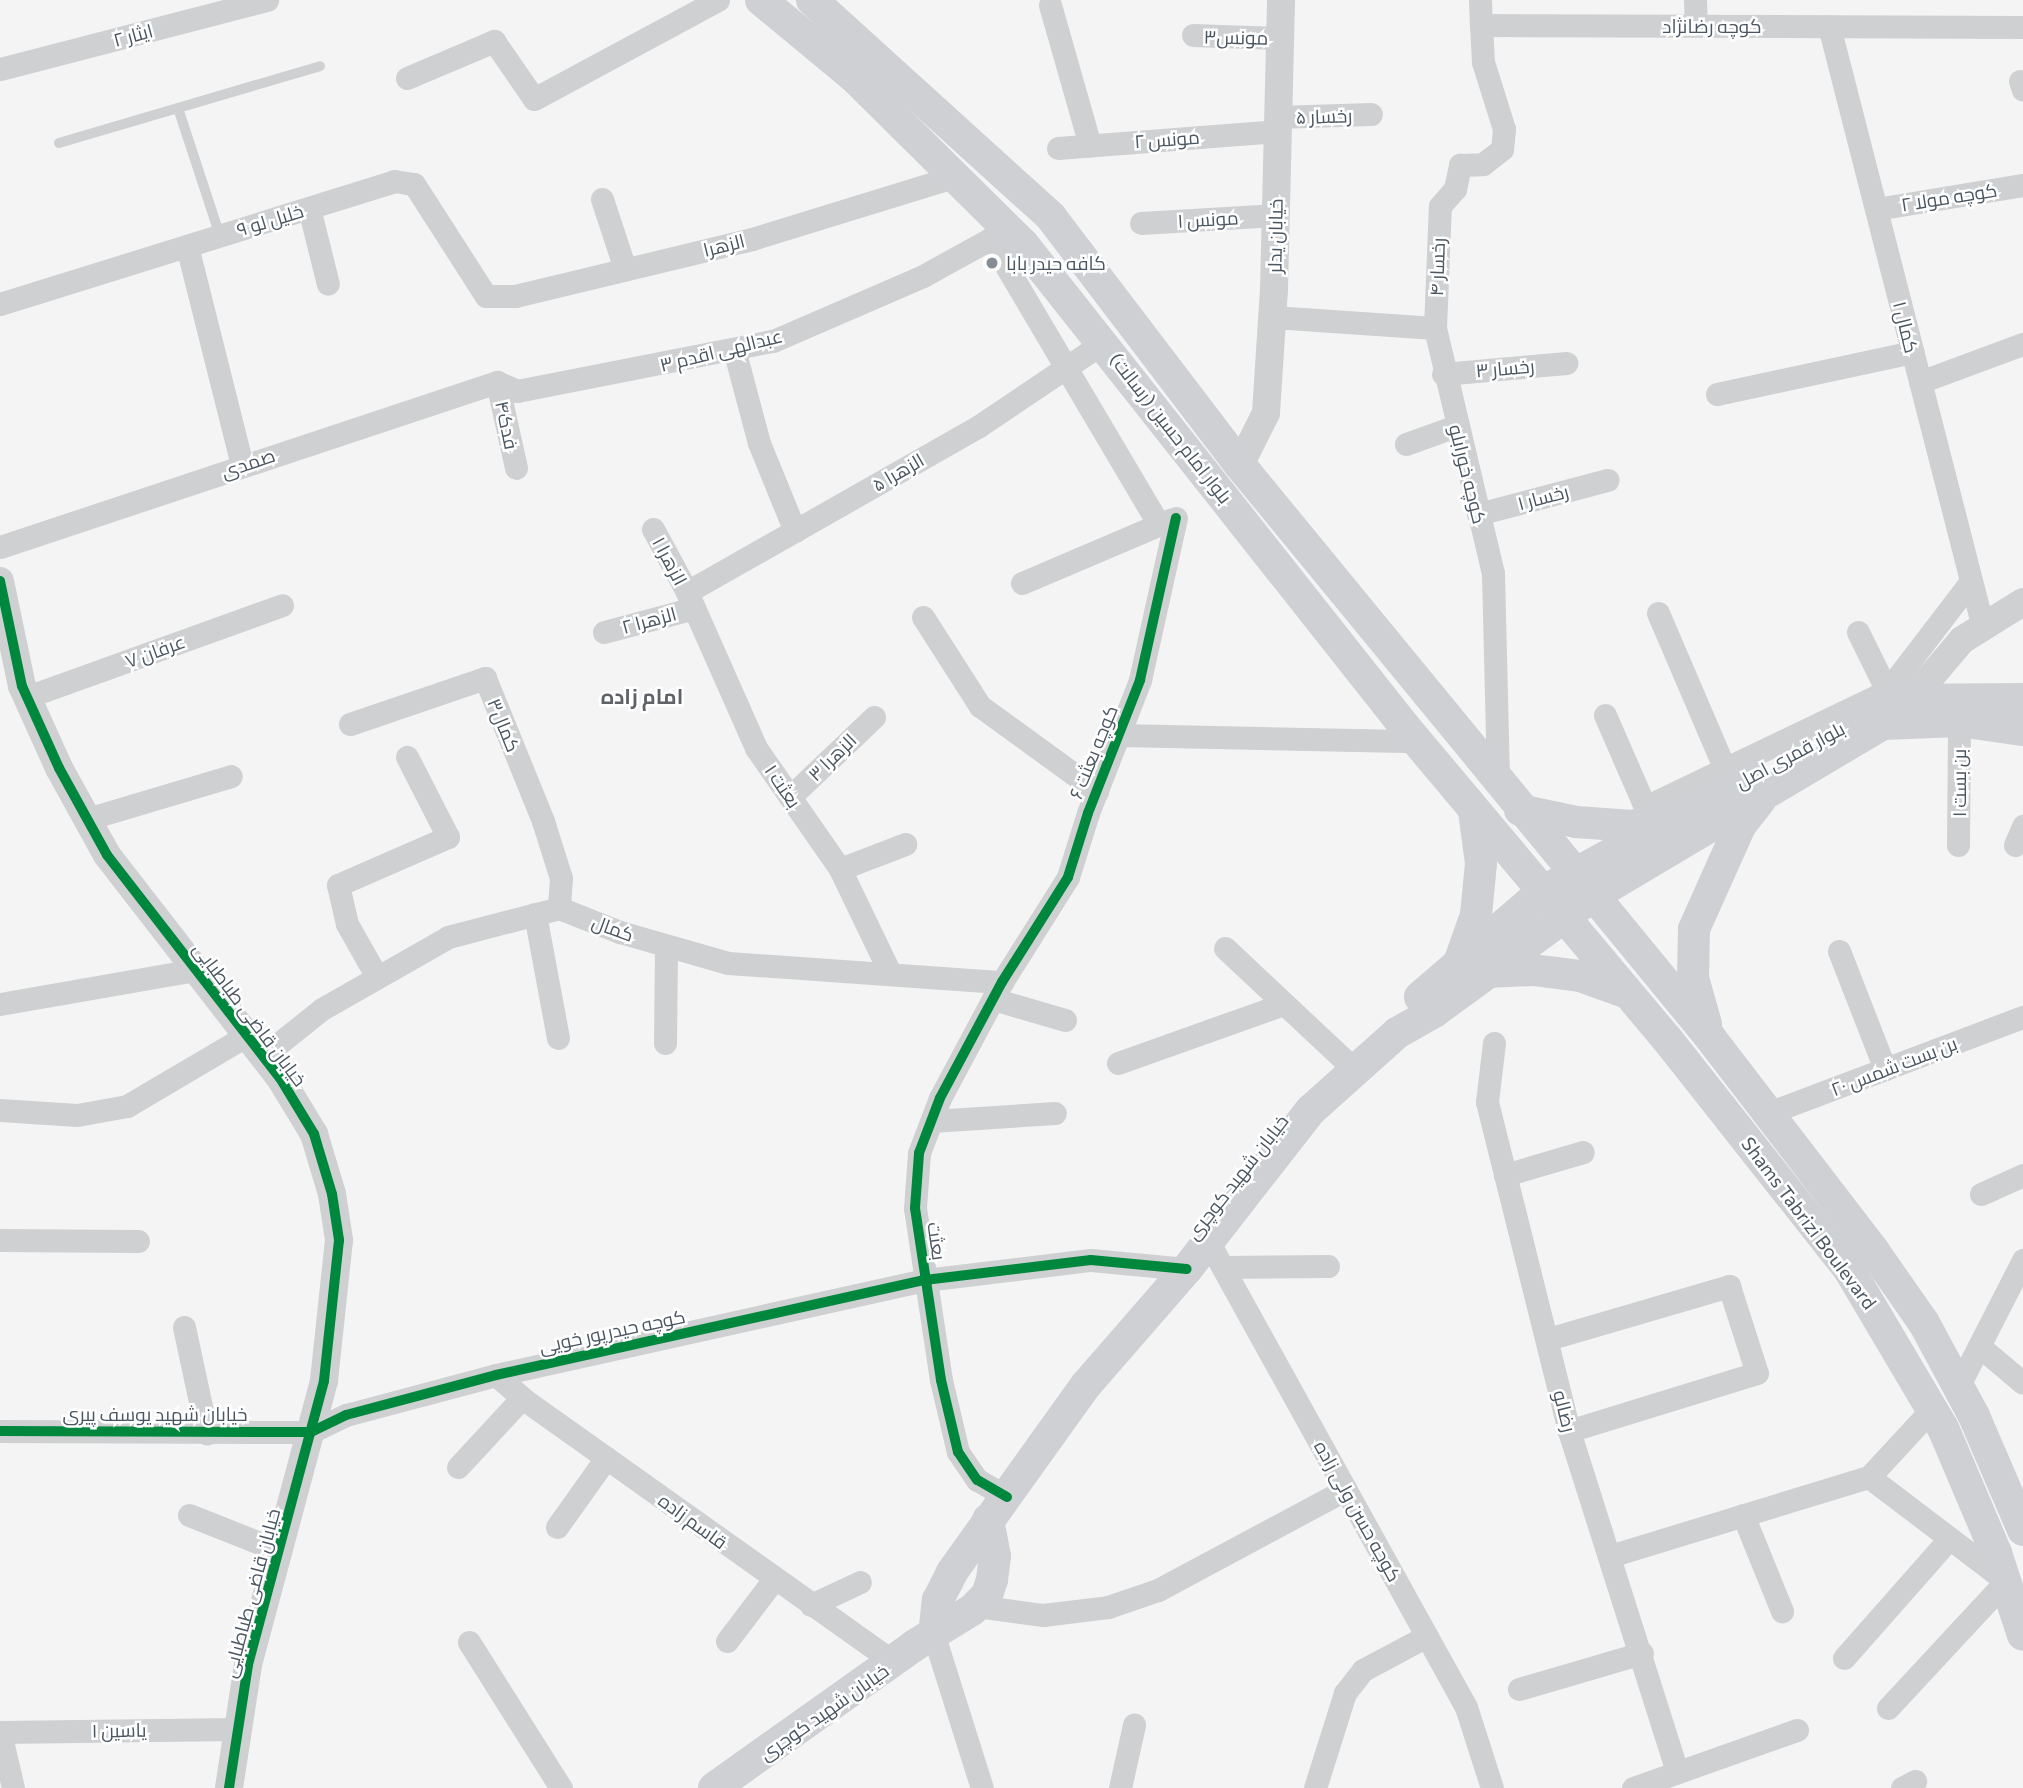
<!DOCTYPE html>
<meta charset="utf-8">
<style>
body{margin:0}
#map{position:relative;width:2023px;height:1788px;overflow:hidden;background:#f4f4f4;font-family:Commissioner,Cairo,sans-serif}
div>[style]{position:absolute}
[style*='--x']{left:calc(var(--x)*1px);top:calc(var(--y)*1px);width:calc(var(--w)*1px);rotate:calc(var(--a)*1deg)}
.service>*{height:10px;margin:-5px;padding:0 5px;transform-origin:5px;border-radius:5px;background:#ced0d2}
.minor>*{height:23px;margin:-11.5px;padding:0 11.5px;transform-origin:11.5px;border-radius:11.5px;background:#ced0d2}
.tertiary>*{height:28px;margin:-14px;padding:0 14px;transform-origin:14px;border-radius:14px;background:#ced0d2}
.secondary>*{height:32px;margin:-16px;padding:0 16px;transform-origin:16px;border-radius:16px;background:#ced0d4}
.cycleway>*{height:10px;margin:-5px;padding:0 5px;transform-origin:5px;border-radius:5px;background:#00873e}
.dots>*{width:19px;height:19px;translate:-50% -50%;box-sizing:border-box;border:4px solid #fff;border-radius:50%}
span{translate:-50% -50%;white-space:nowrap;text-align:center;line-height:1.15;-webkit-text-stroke:5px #fff;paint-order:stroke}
.street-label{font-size:19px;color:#4a5661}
.poi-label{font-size:19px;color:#4a5661}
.left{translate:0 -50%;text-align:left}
.neighbourhood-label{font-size:21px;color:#5f6368;font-weight:700}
</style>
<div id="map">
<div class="service">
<i style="--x:178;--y:108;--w:135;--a:71.8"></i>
<i style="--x:59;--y:143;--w:272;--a:-16.4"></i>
</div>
<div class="minor">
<i style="--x:1480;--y:0;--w:25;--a:88"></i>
<i style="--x:1481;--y:25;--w:542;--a:0.21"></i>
<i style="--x:1695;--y:0;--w:25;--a:88"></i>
<i style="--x:1050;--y:5;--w:146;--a:74.1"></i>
<i style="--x:1829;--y:26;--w:620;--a:75.63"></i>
<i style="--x:1193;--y:35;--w:87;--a:2"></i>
<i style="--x:0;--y:69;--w:276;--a:-14.5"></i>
<i style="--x:407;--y:78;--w:95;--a:-23"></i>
<i style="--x:494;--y:41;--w:70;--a:55.4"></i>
<i style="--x:534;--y:99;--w:209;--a:-28.3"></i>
<i style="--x:2020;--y:81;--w:9;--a:72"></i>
<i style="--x:1277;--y:117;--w:94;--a:-1.8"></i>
<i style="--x:1058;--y:148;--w:220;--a:-4.4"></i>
<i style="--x:602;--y:199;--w:74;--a:71.8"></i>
<i style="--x:309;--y:208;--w:78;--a:76"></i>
<i style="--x:1876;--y:209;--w:149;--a:-9.3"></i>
<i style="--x:1141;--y:223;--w:135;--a:-3.4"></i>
<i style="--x:990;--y:239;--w:332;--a:59.4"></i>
<i style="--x:187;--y:246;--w:226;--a:75.9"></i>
<i style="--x:0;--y:304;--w:413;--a:-17.3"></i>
<i style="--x:394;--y:181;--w:20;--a:9"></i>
<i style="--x:414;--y:184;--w:133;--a:57.3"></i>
<i style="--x:486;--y:296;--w:29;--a:0"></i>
<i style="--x:515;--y:296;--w:244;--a:-13.5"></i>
<i style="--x:752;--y:239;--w:214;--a:-17.1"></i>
<i style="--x:1273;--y:317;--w:162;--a:3.9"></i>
<i style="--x:1435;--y:328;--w:252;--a:76.7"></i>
<i style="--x:1493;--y:573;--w:211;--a:88.6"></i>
<i style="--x:1435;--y:328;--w:122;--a:-87.7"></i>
<i style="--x:1440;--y:206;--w:23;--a:-49"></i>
<i style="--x:1455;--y:189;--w:25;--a:-78"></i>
<i style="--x:1460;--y:165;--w:23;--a:-2"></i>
<i style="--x:1483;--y:164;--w:24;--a:-38"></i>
<i style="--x:1502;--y:149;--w:20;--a:-84"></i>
<i style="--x:1504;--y:129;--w:70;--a:-107.4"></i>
<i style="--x:1483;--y:62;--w:37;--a:-93"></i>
<i style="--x:734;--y:349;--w:97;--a:75.1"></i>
<i style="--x:759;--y:443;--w:95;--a:67.8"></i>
<i style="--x:1443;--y:374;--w:124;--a:-5.1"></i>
<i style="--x:497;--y:382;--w:22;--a:24"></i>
<i style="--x:517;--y:391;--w:261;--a:-11.1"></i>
<i style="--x:773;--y:341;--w:163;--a:-23.4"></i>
<i style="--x:923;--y:276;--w:97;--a:-28.9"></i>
<i style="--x:497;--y:382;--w:88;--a:77.5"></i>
<i style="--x:1920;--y:382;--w:110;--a:-20.3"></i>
<i style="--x:1717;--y:394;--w:200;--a:-12.1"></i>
<i style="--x:1406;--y:444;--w:53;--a:-19.8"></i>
<i style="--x:1478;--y:514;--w:134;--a:-14.7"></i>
<i style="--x:653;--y:529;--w:72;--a:61.6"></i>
<i style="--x:687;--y:592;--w:171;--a:66.1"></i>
<i style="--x:756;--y:748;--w:147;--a:55.2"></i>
<i style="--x:840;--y:869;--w:115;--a:64.3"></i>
<i style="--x:0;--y:547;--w:524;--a:-18.37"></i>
<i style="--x:1022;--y:583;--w:161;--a:-23.1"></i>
<i style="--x:687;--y:592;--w:336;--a:-29.6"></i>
<i style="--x:979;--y:426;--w:151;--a:-33.9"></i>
<i style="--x:1658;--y:613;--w:170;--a:66.8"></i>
<i style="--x:923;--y:617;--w:106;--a:57.4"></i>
<i style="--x:980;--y:706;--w:145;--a:36"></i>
<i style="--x:604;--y:632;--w:93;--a:-14.9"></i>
<i style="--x:1858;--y:632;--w:66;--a:63.8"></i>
<i style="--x:27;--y:697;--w:271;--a:-19.8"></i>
<i style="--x:1605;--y:715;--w:100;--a:66.5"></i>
<i style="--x:1645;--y:807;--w:268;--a:-25.6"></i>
<i style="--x:1887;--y:691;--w:138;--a:-52.6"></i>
<i style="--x:350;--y:724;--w:143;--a:-18.8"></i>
<i style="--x:485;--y:678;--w:154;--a:67.9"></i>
<i style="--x:543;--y:821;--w:60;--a:72.5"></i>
<i style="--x:561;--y:878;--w:30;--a:94"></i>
<i style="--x:1120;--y:735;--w:297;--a:1.2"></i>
<i style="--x:790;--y:797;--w:116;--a:-43.6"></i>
<i style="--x:87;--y:819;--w:150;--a:-16.6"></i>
<i style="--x:1958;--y:845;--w:124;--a:-89.5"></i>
<i style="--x:2015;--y:845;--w:21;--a:-67"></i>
<i style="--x:840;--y:869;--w:70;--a:-21"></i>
<i style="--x:535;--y:914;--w:126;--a:79.5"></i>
<i style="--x:1225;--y:948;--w:180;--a:43.2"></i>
<i style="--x:1839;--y:951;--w:127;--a:68.7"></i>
<i style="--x:377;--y:977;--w:61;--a:-119.5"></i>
<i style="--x:347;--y:924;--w:40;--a:-103"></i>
<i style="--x:338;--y:885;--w:120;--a:-23.6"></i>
<i style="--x:448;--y:837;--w:90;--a:-117.1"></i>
<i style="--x:993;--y:999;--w:75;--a:16.3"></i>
<i style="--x:0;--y:1004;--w:197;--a:-9.9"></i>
<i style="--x:665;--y:1043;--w:97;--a:-89.4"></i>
<i style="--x:1494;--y:1043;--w:59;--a:96.8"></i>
<i style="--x:1487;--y:1102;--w:339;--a:76"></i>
<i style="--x:1569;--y:1431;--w:358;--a:72.4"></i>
<i style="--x:262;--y:1057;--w:77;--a:-38.7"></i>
<i style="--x:322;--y:1009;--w:145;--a:-29.7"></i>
<i style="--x:448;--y:937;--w:115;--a:-14.6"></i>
<i style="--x:559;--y:908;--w:66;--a:21.5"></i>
<i style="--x:620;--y:932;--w:112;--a:16"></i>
<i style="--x:728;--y:963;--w:275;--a:4"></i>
<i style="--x:1118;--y:1063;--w:176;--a:-19.6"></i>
<i style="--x:0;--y:1110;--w:77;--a:3.7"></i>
<i style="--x:77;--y:1115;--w:51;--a:-10.2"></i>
<i style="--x:127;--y:1106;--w:138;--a:-30.5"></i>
<i style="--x:1766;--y:1114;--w:275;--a:-20.7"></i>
<i style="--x:932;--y:1121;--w:123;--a:-3.7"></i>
<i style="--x:1505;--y:1175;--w:81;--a:-16.4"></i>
<i style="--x:1981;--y:1194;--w:46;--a:-24.3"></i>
<i style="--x:0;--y:1240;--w:138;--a:0.4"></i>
<i style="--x:1208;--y:1241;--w:533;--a:61.03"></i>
<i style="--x:1466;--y:1707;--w:85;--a:72.2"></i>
<i style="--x:1223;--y:1267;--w:105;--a:-0.5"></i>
<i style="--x:184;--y:1327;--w:109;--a:77.9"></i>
<i style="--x:1548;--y:1339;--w:189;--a:-16.3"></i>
<i style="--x:1729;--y:1286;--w:91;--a:72.2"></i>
<i style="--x:1757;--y:1373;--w:197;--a:162.9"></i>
<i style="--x:1979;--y:1346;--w:57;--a:40.1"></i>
<i style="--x:496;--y:1375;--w:35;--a:41"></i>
<i style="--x:522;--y:1398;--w:456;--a:35.4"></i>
<i style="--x:1958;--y:1387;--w:143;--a:-62.9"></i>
<i style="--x:0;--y:1431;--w:311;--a:0.2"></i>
<i style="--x:311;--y:1432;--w:39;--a:-26"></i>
<i style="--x:346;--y:1415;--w:155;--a:-14.9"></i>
<i style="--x:496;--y:1375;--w:439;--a:-12.5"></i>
<i style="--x:925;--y:1280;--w:167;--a:-6.9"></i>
<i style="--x:1091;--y:1260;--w:96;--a:5.4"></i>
<i style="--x:458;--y:1467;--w:94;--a:-47.2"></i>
<i style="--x:1007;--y:1497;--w:34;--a:-150"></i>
<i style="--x:977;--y:1480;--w:34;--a:-124"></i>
<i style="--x:958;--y:1452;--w:74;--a:-103.3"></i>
<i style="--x:941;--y:1380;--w:174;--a:-98.6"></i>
<i style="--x:915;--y:1208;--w:55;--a:-85.8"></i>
<i style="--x:919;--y:1153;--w:59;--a:-69.1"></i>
<i style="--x:940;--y:1098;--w:132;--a:-61.9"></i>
<i style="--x:1002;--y:982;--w:124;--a:-57.8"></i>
<i style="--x:1068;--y:877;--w:67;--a:-72.6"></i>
<i style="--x:1088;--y:813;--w:143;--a:-68.6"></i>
<i style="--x:1140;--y:680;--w:166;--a:-77.5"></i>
<i style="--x:189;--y:1515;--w:98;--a:21.6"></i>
<i style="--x:1743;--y:1515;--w:104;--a:67.9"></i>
<i style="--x:557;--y:1527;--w:85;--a:-54.6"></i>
<i style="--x:1610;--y:1556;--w:271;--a:-17"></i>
<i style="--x:811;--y:1605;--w:54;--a:-25.1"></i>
<i style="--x:977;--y:1606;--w:67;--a:7.8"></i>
<i style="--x:1043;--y:1615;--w:65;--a:-7"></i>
<i style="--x:1108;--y:1607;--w:53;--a:-18.8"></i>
<i style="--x:1158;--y:1590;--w:213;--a:-28.2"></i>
<i style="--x:934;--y:1636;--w:159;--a:72.5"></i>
<i style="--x:727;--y:1641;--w:78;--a:-52.8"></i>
<i style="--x:469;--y:1642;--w:173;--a:57.8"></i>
<i style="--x:1844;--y:1658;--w:159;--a:-48.6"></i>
<i style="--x:1519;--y:1689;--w:128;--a:-16.3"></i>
<i style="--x:1888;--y:1708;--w:173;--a:-47.1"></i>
<i style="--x:2006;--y:1581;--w:172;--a:-142.8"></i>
<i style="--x:1869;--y:1477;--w:93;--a:-47.2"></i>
<i style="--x:0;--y:1732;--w:238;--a:-0.7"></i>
<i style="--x:0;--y:1732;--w:57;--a:76.9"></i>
<i style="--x:1120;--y:1788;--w:65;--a:-77.5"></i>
<i style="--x:1315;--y:1788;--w:100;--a:-72.5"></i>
<i style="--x:1345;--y:1693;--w:29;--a:-52"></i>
<i style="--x:1363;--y:1670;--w:72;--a:-28"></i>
<i style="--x:1633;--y:1788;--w:174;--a:-19.5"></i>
<i style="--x:1902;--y:1788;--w:15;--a:-28"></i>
</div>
<div class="tertiary">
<i style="--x:1240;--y:465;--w:58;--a:-63.4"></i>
<i style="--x:1266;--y:413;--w:124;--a:-86.3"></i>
<i style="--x:1274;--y:289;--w:289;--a:-88.6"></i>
<i style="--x:0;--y:581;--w:107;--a:78.2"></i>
<i style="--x:22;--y:686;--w:90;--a:65.7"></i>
<i style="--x:59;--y:768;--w:99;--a:61.1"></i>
<i style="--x:107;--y:855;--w:282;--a:52.2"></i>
<i style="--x:280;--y:1078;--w:66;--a:58.7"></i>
<i style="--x:314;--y:1134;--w:63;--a:73.3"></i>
<i style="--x:332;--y:1194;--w:47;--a:81.3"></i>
<i style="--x:339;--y:1240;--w:142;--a:96.1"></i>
<i style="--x:324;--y:1381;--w:294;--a:105"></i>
<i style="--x:248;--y:1665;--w:124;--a:98.8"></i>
<i style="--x:1912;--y:699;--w:77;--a:-49.7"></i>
<i style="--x:1962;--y:640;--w:72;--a:-31.9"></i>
</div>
<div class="secondary">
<i style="--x:761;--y:0;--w:121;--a:39.6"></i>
<i style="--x:854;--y:77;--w:238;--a:44.7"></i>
<i style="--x:1023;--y:244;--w:616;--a:51.66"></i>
<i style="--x:1405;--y:727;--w:407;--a:50"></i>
<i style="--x:1667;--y:1039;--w:295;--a:51.7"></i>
<i style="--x:1850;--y:1271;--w:182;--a:59.4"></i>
<i style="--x:1943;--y:1428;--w:136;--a:67"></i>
<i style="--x:1996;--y:1553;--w:86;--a:71.8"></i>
<i style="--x:812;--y:0;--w:323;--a:42.2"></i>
<i style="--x:1051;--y:217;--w:312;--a:52.7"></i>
<i style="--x:1240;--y:465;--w:739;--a:50.6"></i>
<i style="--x:1709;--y:1036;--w:270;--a:52.5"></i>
<i style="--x:1873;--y:1250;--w:89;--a:55.1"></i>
<i style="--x:1924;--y:1323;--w:106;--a:61.7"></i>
<i style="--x:1974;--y:1416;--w:124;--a:66.7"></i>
<i style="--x:1852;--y:722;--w:47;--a:-28.2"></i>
<i style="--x:1893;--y:700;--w:130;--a:-0.4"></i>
<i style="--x:1520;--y:810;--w:57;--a:12.1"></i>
<i style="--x:1576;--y:822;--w:57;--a:4"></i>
<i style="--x:1633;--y:826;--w:24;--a:-17"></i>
<i style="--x:1459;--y:963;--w:51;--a:-70.5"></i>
<i style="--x:1476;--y:915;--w:52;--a:-84.5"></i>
<i style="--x:1481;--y:863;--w:52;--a:-97.7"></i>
<i style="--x:1485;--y:972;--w:48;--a:-2.4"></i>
<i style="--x:1533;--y:970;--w:47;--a:7.3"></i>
<i style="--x:1580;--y:976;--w:48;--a:19.6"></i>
<i style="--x:1420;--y:997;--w:161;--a:-40.7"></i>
<i style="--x:1542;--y:892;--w:239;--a:-29"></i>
<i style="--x:1706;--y:1024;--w:48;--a:-105.8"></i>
<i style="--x:1693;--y:978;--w:49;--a:-88.8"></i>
<i style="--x:1694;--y:929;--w:113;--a:-65.9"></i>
<i style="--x:1740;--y:826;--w:33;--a:-52"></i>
<i style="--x:934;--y:1636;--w:36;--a:-84"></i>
<i style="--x:938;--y:1600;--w:31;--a:-63"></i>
<i style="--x:952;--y:1572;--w:230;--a:-54.4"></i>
<i style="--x:1086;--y:1385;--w:154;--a:-49"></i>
<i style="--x:1187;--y:1269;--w:202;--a:-52.1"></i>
<i style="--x:1311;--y:1110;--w:115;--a:-41.8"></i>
<i style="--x:1397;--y:1033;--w:43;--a:-29.6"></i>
<i style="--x:1434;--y:1012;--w:197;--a:-36.1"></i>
<i style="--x:1593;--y:896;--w:337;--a:-30.7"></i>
<i style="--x:1883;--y:724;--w:76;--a:-2.3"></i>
<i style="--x:1959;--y:721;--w:65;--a:8"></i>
<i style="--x:714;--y:1788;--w:247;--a:-35.4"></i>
<i style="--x:915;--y:1645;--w:67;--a:-31.6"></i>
<i style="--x:972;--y:1610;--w:21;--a:-45"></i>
<i style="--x:987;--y:1595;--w:16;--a:-72"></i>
<i style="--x:992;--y:1580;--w:24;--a:-83"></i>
<i style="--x:995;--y:1556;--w:37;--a:-101"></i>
</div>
<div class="cycleway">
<i style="--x:0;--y:581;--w:107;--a:78.2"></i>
<i style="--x:22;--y:686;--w:90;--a:65.7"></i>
<i style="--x:59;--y:768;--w:99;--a:61.1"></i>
<i style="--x:107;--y:855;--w:282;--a:52.2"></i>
<i style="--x:280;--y:1078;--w:66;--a:58.7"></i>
<i style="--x:314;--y:1134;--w:63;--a:73.3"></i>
<i style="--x:332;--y:1194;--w:47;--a:81.3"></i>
<i style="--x:339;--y:1240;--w:142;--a:96.1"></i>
<i style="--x:324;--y:1381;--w:294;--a:105"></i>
<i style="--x:248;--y:1665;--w:124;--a:98.8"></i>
<i style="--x:0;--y:1431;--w:311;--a:0.2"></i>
<i style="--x:311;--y:1432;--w:39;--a:-26"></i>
<i style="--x:346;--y:1415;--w:155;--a:-14.9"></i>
<i style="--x:496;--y:1375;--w:439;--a:-12.5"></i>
<i style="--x:925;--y:1280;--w:167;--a:-6.9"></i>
<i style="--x:1091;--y:1260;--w:96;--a:5.4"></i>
<i style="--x:1007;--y:1497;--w:34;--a:-150"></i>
<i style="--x:977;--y:1480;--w:34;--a:-124"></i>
<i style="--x:958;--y:1452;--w:74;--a:-103.3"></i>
<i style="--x:941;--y:1380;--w:174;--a:-98.6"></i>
<i style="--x:915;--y:1208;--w:55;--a:-85.8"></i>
<i style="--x:919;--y:1153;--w:59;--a:-69.1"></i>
<i style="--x:940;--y:1098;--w:132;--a:-61.9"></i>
<i style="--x:1002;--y:982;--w:124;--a:-57.8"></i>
<i style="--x:1068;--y:877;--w:67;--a:-72.6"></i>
<i style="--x:1088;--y:813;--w:143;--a:-68.6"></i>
<i style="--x:1140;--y:680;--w:166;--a:-77.5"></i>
</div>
<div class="dots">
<i style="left:992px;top:263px;background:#868d94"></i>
</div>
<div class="street-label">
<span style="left:1712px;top:26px">کوچه رضانژاد</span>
<span style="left:133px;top:35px;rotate:-15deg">ایثار ۲</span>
<span style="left:1236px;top:37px;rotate:1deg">مونس۳</span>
<span style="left:1324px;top:116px;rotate:-2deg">رخسار ۵</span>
<span style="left:1167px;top:139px;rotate:-4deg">مونس ۲</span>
<span style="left:1949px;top:197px;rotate:-9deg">کوچه مولا ۲</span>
<span style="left:1208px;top:219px;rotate:-3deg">مونس ۱</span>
<span style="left:270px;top:220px;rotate:-17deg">خلیل لو ۹</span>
<span style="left:1275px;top:236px;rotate:-89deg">خیابان یدلر</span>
<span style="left:724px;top:245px;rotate:-14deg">الزهرا</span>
<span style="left:1437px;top:267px;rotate:-88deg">رخسار ۴</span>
<span style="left:1906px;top:327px;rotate:76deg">کمال ۱</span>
<span style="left:721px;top:350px;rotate:-14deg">عبدالهی اقدم ۳</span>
<span style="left:1505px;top:368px;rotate:-5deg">رخسار ۳</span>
<span style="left:507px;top:425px;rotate:78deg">فدک۴</span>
<span style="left:1171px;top:428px;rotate:52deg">بلوار امام حسین (رسالت)</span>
<span style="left:248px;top:463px;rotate:-19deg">صمدی</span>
<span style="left:898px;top:472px;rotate:-30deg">الزهرا ۵</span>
<span style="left:1468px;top:474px;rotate:76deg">کوچه خورابلو</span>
<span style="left:1543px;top:497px;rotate:-15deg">رخسار ۱</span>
<span style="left:670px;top:561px;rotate:62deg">الزهرا ۱</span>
<span style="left:649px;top:620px;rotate:-15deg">الزهرا ۲</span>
<span style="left:155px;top:651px;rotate:-20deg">عرفان ۷</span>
<span style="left:504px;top:725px;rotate:68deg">کمال۳</span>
<span style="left:1093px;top:752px;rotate:-68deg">کوچه بعثت ۶</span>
<span style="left:1790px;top:755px;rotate:-28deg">بلوار قمری اصل</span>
<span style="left:832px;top:757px;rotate:-44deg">الزهرا ۳</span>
<span style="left:1959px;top:783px;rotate:-90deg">بن بست ۱</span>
<span style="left:783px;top:786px;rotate:56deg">بعثت ۱</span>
<span style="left:613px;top:928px;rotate:20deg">کمال</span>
<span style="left:250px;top:1014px;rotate:53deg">خیابان قاضی طباطبایی</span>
<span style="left:1894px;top:1066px;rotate:-21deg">بن بست شمس ۲۰</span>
<span style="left:1237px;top:1177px;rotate:-52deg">خیابان شهید کوچری</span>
<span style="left:1809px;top:1223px;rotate:53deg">Shams Tabrizi Boulevard</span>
<span style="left:937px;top:1241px;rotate:82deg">بعثت</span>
<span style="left:612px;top:1331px;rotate:-12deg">کوچه حیدرپور خویی</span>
<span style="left:1565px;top:1411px;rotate:76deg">رضالو</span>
<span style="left:155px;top:1414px">خیابان شهید یوسف پیری</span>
<span style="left:1358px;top:1511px;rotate:61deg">کوچه حسن ولی زاده</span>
<span style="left:693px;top:1521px;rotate:36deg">قاسم زاده</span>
<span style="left:251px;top:1593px;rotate:-75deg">خیابان قاضی طباطبایی</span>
<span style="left:824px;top:1712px;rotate:-35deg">خیابان شهید کوچری</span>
<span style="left:119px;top:1730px;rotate:-1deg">یاسین ۱</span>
</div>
<div class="poi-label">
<span class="left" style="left:1006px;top:263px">کافه حیدر بابا</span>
</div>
<div class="neighbourhood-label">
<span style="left:642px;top:696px">امام زاده</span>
</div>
</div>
